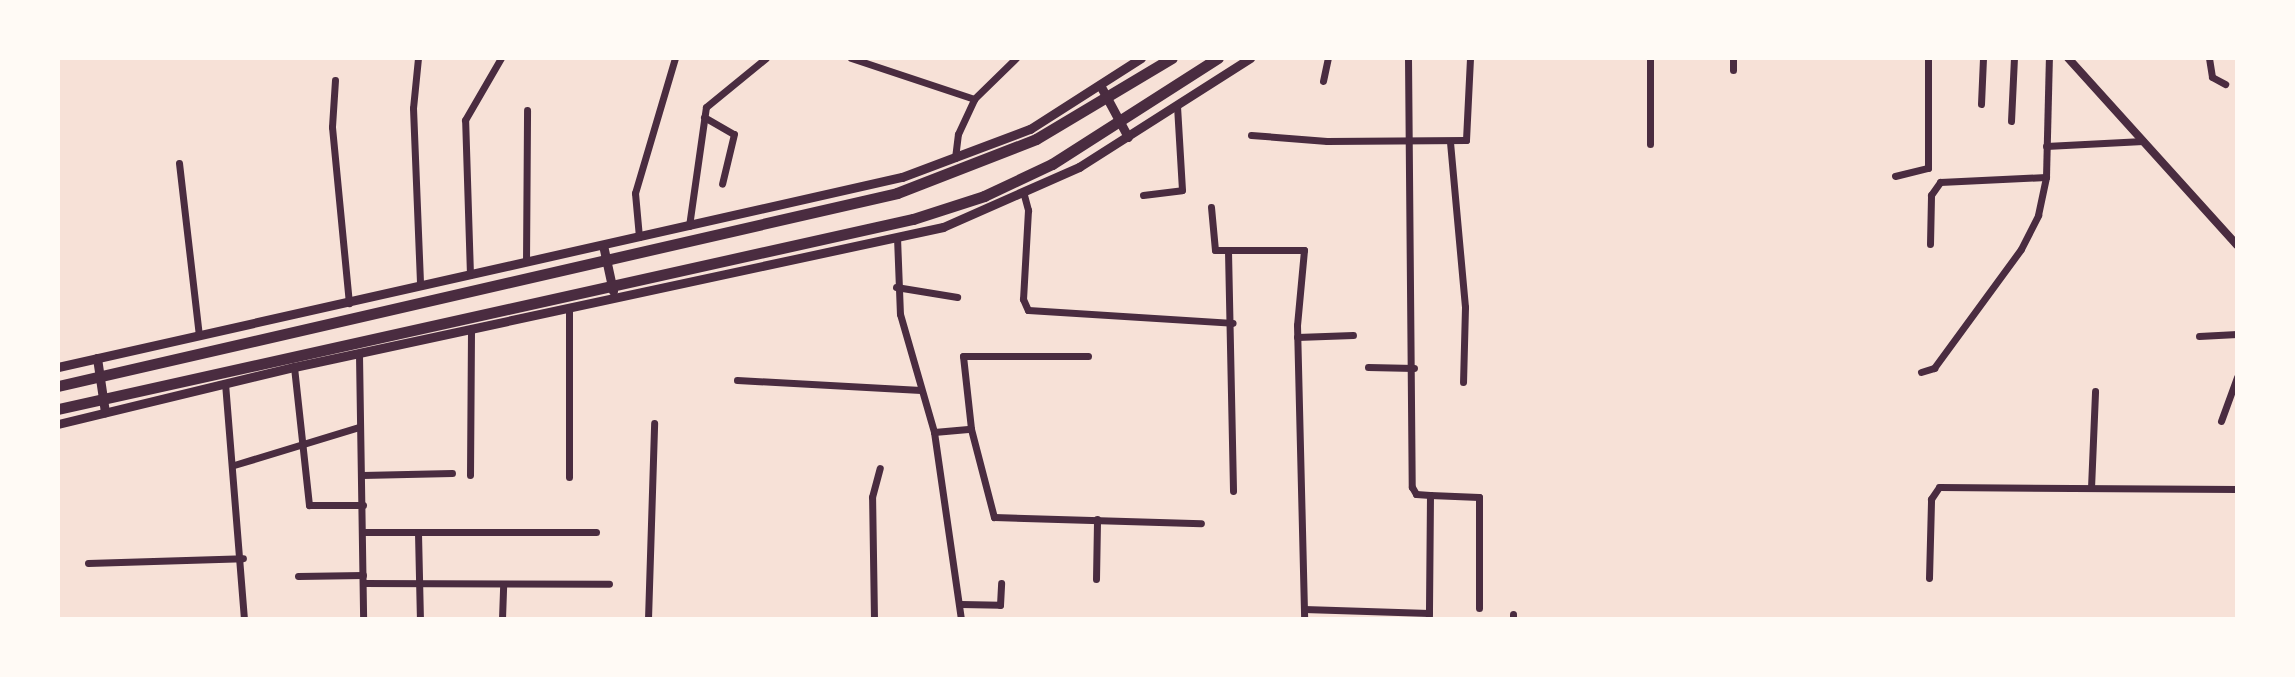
<!DOCTYPE html>
<style>
body{margin:0}
#map{position:relative;width:2295px;height:677px;overflow:hidden;background:#f7e1d7;font-family:Arial,sans-serif}
div>[style]{position:absolute}
[style*='--x']{left:calc(var(--x)*1px);top:calc(var(--y)*1px);width:calc(var(--w)*1px);rotate:calc(var(--a)*1deg)}
.minor>*{height:7px;margin:-3.5px;padding:0 3.5px;transform-origin:3.5px;border-radius:3.5px;background:#4a2c40}
.tertiary>*{height:8px;margin:-4px;padding:0 4px;transform-origin:4px;border-radius:4px;background:#4a2c40}
.secondary>*{height:9px;margin:-4.5px;padding:0 4.5px;transform-origin:4.5px;border-radius:4.5px;background:#4a2c40}
.trunk>*{height:11px;margin:-5.5px;padding:0 5.5px;transform-origin:5.5px;border-radius:5.5px;background:#4a2c40}
span{translate:-50% -50%;white-space:nowrap;text-align:center;line-height:1.15;-webkit-text-stroke:8px #fffaf5;paint-order:stroke}
.frame{position:absolute;inset:0;border:60px solid #fffaf5;pointer-events:none}
</style>
<div id="map">
<div class="minor">
<i style="--x:418;--y:58;--w:50;--a:95.7"></i>
<i style="--x:413;--y:108;--w:178;--a:87.7"></i>
<i style="--x:851;--y:58;--w:130;--a:18.4"></i>
<i style="--x:1408;--y:58;--w:429;--a:89.5"></i>
<i style="--x:1412;--y:487;--w:8;--a:60"></i>
<i style="--x:1416;--y:494;--w:14;--a:4"></i>
<i style="--x:1430;--y:495;--w:124;--a:90.5"></i>
<i style="--x:1650;--y:58;--w:86;--a:90"></i>
<i style="--x:2209;--y:58;--w:19;--a:81"></i>
<i style="--x:2212;--y:77;--w:15;--a:28"></i>
<i style="--x:1733;--y:70;--w:12;--a:-90"></i>
<i style="--x:335;--y:80;--w:47;--a:93.7"></i>
<i style="--x:332;--y:127;--w:177;--a:84.5"></i>
<i style="--x:1323;--y:81;--w:24;--a:-78"></i>
<i style="--x:1981;--y:104;--w:46;--a:-87.5"></i>
<i style="--x:704;--y:117;--w:34;--a:30"></i>
<i style="--x:734;--y:134;--w:51;--a:103.5"></i>
<i style="--x:2011;--y:121;--w:63;--a:-87.3"></i>
<i style="--x:1251;--y:135;--w:76;--a:4.5"></i>
<i style="--x:1327;--y:141;--w:139;--a:-0.4"></i>
<i style="--x:1466;--y:140;--w:82;--a:-87.2"></i>
<i style="--x:1450;--y:142;--w:166;--a:84.8"></i>
<i style="--x:1465;--y:307;--w:75;--a:91.5"></i>
<i style="--x:2046;--y:146;--w:97;--a:-3"></i>
<i style="--x:955;--y:158;--w:24;--a:-83"></i>
<i style="--x:958;--y:134;--w:38;--a:-65"></i>
<i style="--x:974;--y:99;--w:59;--a:-44.3"></i>
<i style="--x:179;--y:163;--w:174;--a:83.4"></i>
<i style="--x:1895;--y:176;--w:34;--a:-14"></i>
<i style="--x:1928;--y:168;--w:110;--a:-90"></i>
<i style="--x:1024;--y:195;--w:16;--a:75"></i>
<i style="--x:1028;--y:210;--w:89;--a:93.2"></i>
<i style="--x:1023;--y:299;--w:12;--a:66"></i>
<i style="--x:1028;--y:310;--w:205;--a:3.6"></i>
<i style="--x:1143;--y:195;--w:39;--a:-7"></i>
<i style="--x:1182;--y:190;--w:83;--a:-93.4"></i>
<i style="--x:1211;--y:207;--w:43;--a:84.7"></i>
<i style="--x:1215;--y:250;--w:89;--a:0"></i>
<i style="--x:1304;--y:250;--w:75;--a:95.3"></i>
<i style="--x:1297;--y:325;--w:294;--a:88.6"></i>
<i style="--x:689;--y:226;--w:120;--a:-81.9"></i>
<i style="--x:706;--y:107;--w:77;--a:-39.2"></i>
<i style="--x:639;--y:237;--w:44;--a:-95.2"></i>
<i style="--x:635;--y:193;--w:141;--a:-73.5"></i>
<i style="--x:897;--y:237;--w:77;--a:87.8"></i>
<i style="--x:900;--y:314;--w:123;--a:73.9"></i>
<i style="--x:934;--y:432;--w:189;--a:81.8"></i>
<i style="--x:1930;--y:244;--w:49;--a:-88.8"></i>
<i style="--x:1931;--y:195;--w:16;--a:-55"></i>
<i style="--x:1940;--y:182;--w:106;--a:-2.7"></i>
<i style="--x:1228;--y:251;--w:240;--a:88.8"></i>
<i style="--x:526;--y:262;--w:152;--a:-89.6"></i>
<i style="--x:470;--y:275;--w:155;--a:-91.8"></i>
<i style="--x:465;--y:120;--w:72;--a:-59.9"></i>
<i style="--x:896;--y:287;--w:62;--a:9.3"></i>
<i style="--x:2199;--y:336;--w:38;--a:-3"></i>
<i style="--x:1297;--y:337;--w:56;--a:-2"></i>
<i style="--x:359;--y:355;--w:264;--a:89.1"></i>
<i style="--x:1088;--y:356;--w:125;--a:180"></i>
<i style="--x:963;--y:356;--w:73;--a:83.7"></i>
<i style="--x:971;--y:429;--w:91;--a:75.4"></i>
<i style="--x:994;--y:517;--w:207;--a:1.7"></i>
<i style="--x:294;--y:367;--w:139;--a:83.8"></i>
<i style="--x:309;--y:505;--w:54;--a:0"></i>
<i style="--x:1368;--y:367;--w:46;--a:1.2"></i>
<i style="--x:1921;--y:372;--w:14;--a:-17"></i>
<i style="--x:1934;--y:368;--w:147;--a:-53.8"></i>
<i style="--x:2021;--y:249;--w:38;--a:-63"></i>
<i style="--x:2038;--y:215;--w:39;--a:-78"></i>
<i style="--x:2046;--y:177;--w:119;--a:-88.6"></i>
<i style="--x:737;--y:380;--w:184;--a:3.1"></i>
<i style="--x:225;--y:383;--w:237;--a:85.4"></i>
<i style="--x:2221;--y:421;--w:47;--a:-70"></i>
<i style="--x:934;--y:432;--w:37;--a:-5"></i>
<i style="--x:234;--y:465;--w:131;--a:-16.9"></i>
<i style="--x:362;--y:475;--w:90;--a:-1.3"></i>
<i style="--x:470;--y:475;--w:145;--a:-89.6"></i>
<i style="--x:569;--y:477;--w:168;--a:-90"></i>
<i style="--x:2091;--y:488;--w:97;--a:-87.6"></i>
<i style="--x:1430;--y:495;--w:49;--a:2.3"></i>
<i style="--x:1479;--y:497;--w:111;--a:90"></i>
<i style="--x:364;--y:532;--w:232;--a:0"></i>
<i style="--x:418;--y:533;--w:86;--a:88.7"></i>
<i style="--x:88;--y:563;--w:155;--a:-1.8"></i>
<i style="--x:298;--y:576;--w:65;--a:-0.9"></i>
<i style="--x:1929;--y:578;--w:79;--a:-88.5"></i>
<i style="--x:1931;--y:499;--w:14;--a:-56"></i>
<i style="--x:1939;--y:487;--w:298;--a:0.4"></i>
<i style="--x:1096;--y:579;--w:60;--a:-89"></i>
<i style="--x:363;--y:583;--w:246;--a:0.2"></i>
<i style="--x:961;--y:604;--w:39;--a:1"></i>
<i style="--x:1000;--y:605;--w:22;--a:-87"></i>
<i style="--x:1304;--y:609;--w:125;--a:1.8"></i>
<i style="--x:502;--y:619;--w:35;--a:-88"></i>
<i style="--x:648;--y:619;--w:196;--a:-88.2"></i>
<i style="--x:874;--y:619;--w:122;--a:-90.9"></i>
<i style="--x:872;--y:497;--w:30;--a:-75"></i>
<i style="--x:1513;--y:619;--w:5;--a:-90"></i>
</div>
<div class="tertiary">
<i style="--x:2068;--y:58;--w:252;--a:47.9"></i>
</div>
<div class="secondary">
<i style="--x:1100;--y:85;--w:59;--a:61.7"></i>
<i style="--x:603;--y:245;--w:47;--a:77.7"></i>
<i style="--x:97;--y:358;--w:55;--a:81.6"></i>
<i style="--x:58;--y:367;--w:865;--a:-12.69"></i>
<i style="--x:902;--y:177;--w:137;--a:-20.6"></i>
<i style="--x:1030;--y:129;--w:132;--a:-32.6"></i>
<i style="--x:58;--y:424;--w:243;--a:-13.6"></i>
<i style="--x:294;--y:367;--w:664;--a:-12.17"></i>
<i style="--x:943;--y:227;--w:149;--a:-23.8"></i>
<i style="--x:1079;--y:167;--w:203;--a:-32.5"></i>
</div>
<div class="trunk">
<i style="--x:58;--y:386;--w:861;--a:-12.95"></i>
<i style="--x:897;--y:193;--w:149;--a:-21.2"></i>
<i style="--x:1036;--y:139;--w:158;--a:-30.8"></i>
<i style="--x:58;--y:409;--w:876;--a:-12.53"></i>
<i style="--x:913;--y:219;--w:75;--a:-17.9"></i>
<i style="--x:984;--y:196;--w:75;--a:-25.2"></i>
<i style="--x:1052;--y:164;--w:197;--a:-32.6"></i>
</div>
<div class="frame"></div>
</div>
